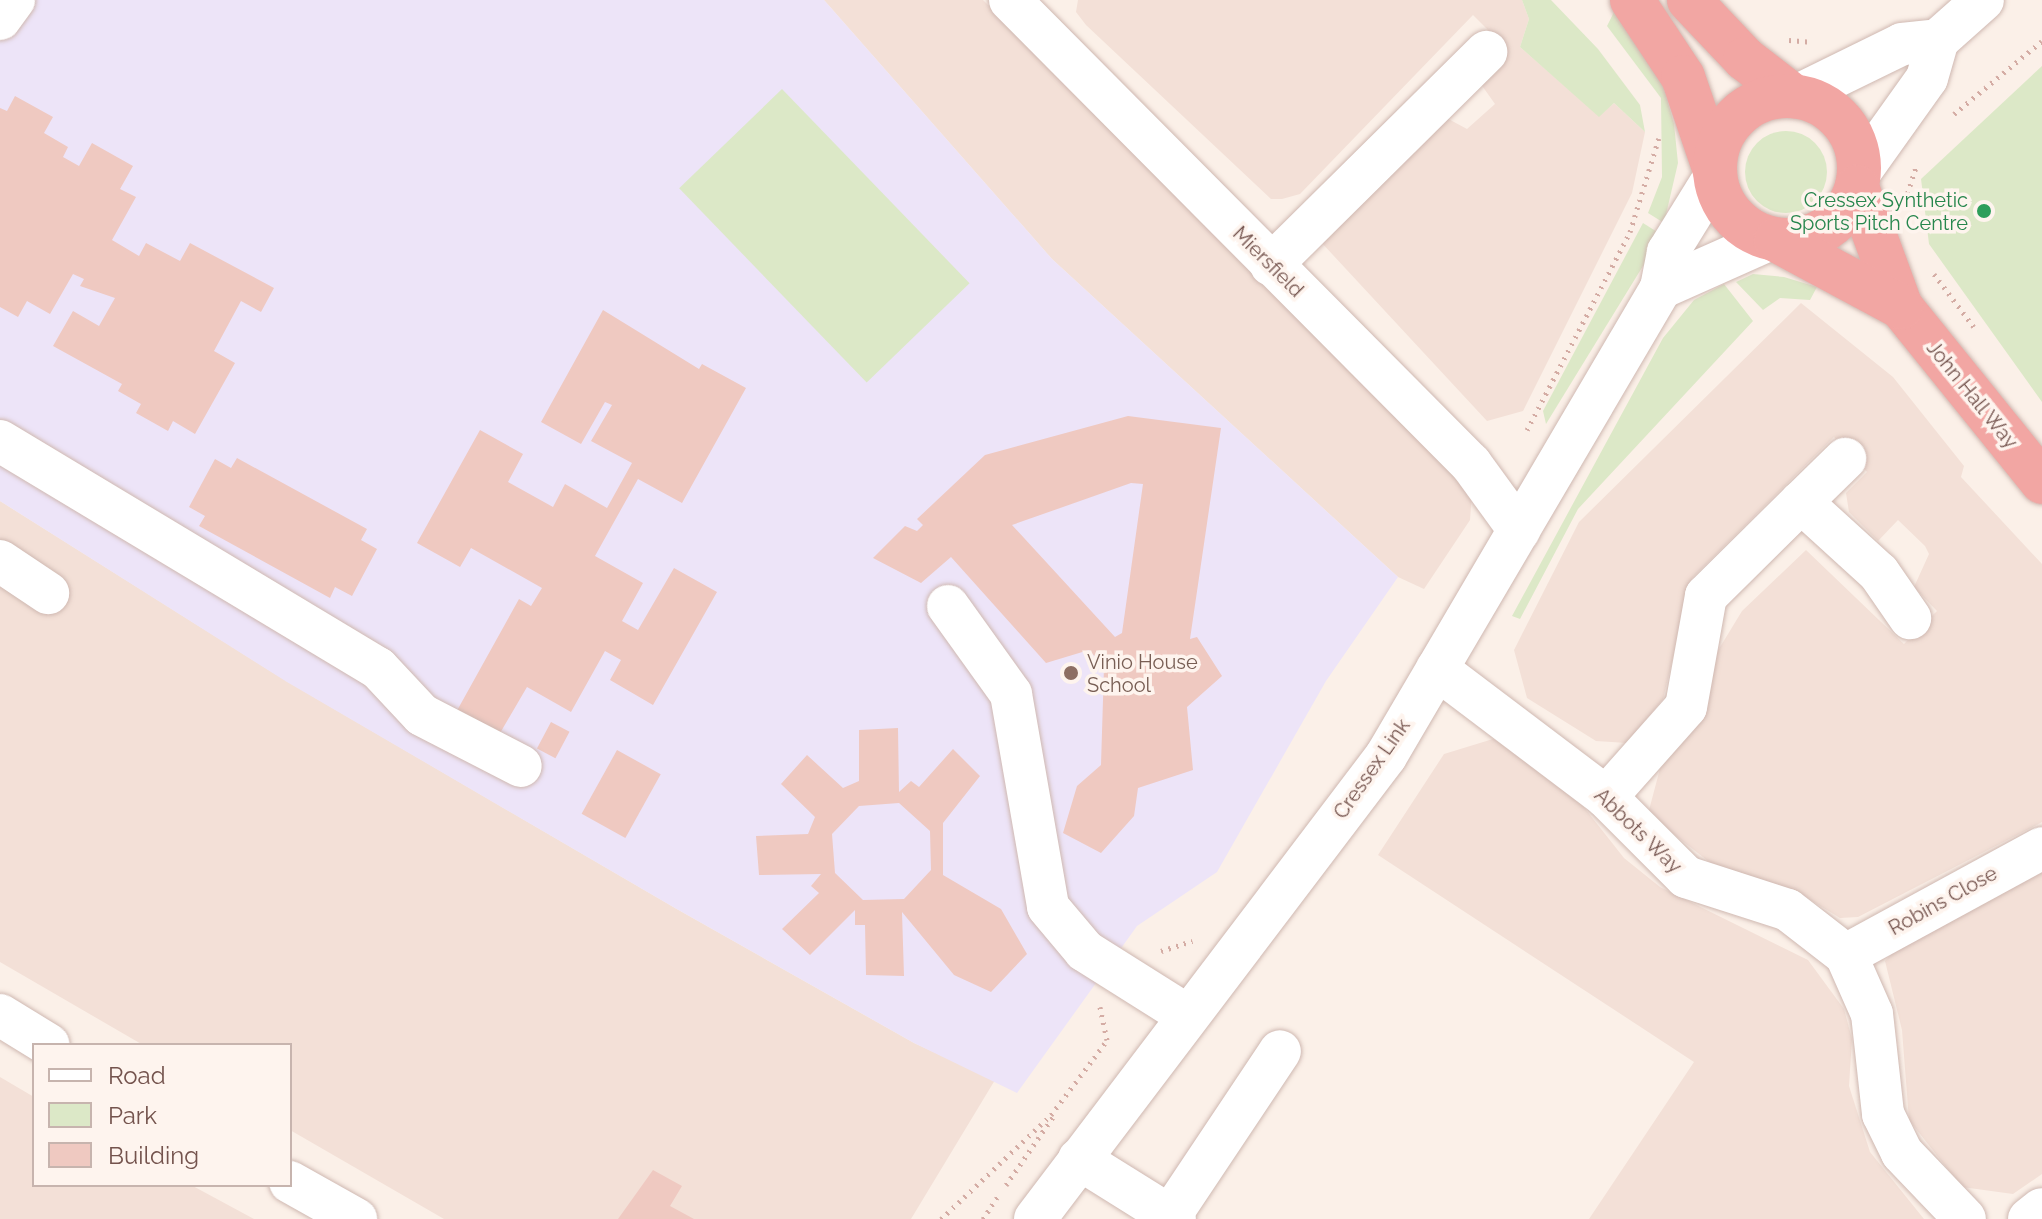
<!DOCTYPE html>
<style>
body{margin:0}
#map{position:relative;width:2042px;height:1219px;overflow:hidden;background:#fbf0e8;font-family:Raleway,sans-serif}
div>[style]{position:absolute}
[style*='--x']{left:calc(var(--x)*1px);top:calc(var(--y)*1px);width:calc(var(--w)*1px);rotate:calc(var(--a)*1deg)}
.residential>*{inset:0;background:#f3e0d7}
.education>*{inset:0;background:#ede4f8}
.green>*{inset:0;background:#dce8c7;transform-origin:0 0}
.round{border-radius:50%}
.building>*{inset:0;background:#efc9c1;transform-origin:0 0}
.path>*{height:5px;margin-top:-2.5px;transform-origin:0;background:repeating-linear-gradient(90deg,#d4aca4 0 2px,transparent 0 8px)}
.roads{filter:drop-shadow(0 0 2px #cfb8b1) drop-shadow(0 0 2px #cfb8b1)}
.minor>*{height:42px;margin:-21px;padding:0 21px;transform-origin:21px;border-radius:21px;background:#fff}
.highway>*{height:44px;margin:-22px;padding:0 22px;transform-origin:22px;border-radius:22px;background:#f2a6a3}
.highway>.ring{margin:-22px;padding:0;box-sizing:content-box;background:none;border:44px solid #f2a6a3;border-radius:50%}
.dots>*{width:22px;height:22px;translate:-50% -50%;box-sizing:border-box;border:4px solid #fef4ee;border-radius:50%}
span{translate:-50% -50%;white-space:nowrap;text-align:center;line-height:1.15;-webkit-text-stroke:7px #fef4ee;paint-order:stroke}
.leisure-label{font-size:20px;color:#27864d}
.right{translate:-100% -50%;text-align:right}
.street-label{font-size:20px;color:#74534d}
.education-label{font-size:20px;color:#785e54}
.left{translate:0 -50%;text-align:left}
.legend{position:absolute;left:32px;top:1043px;width:260px;height:144px;box-sizing:border-box;background:#fef4ee;border:2px solid #c7b4ae;margin:0;padding:10px 14px;list-style:none;font-size:24px;color:#74534d}
.legend li{display:flex;align-items:center;gap:16px;height:40px}
.legend b{width:40px;border:2px solid #c7b4ae}
</style>
<div id="map">
<div class="residential">
<i style="clip-path:polygon(824px 0,983px 0,1473px 478px,1470px 520px,1424px 589px,1398px 577px,1052px 259px)"></i>
<i style="clip-path:polygon(1078px 0,1522px 0,1529px 19px,1520px 47px,1599px 116px,1614px 103px,1645px 132px,1632px 193px,1523px 411px,1487px 421px,1320px 241px,1441px 115px,1467px 129px,1495px 104px,1478px 80px,1508px 50px,1473px 15px,1300px 194px,1282px 199px,1271px 199px,1086px 25px,1076px 12px)"></i>
<i style="clip-path:polygon(1801px 303px,1893px 377px,1964px 466px,1961px 477px,2042px 564px,2042px 822px,1858px 917px,1840px 918px,1804px 896px,1717px 868px,1648px 814px,1662px 761px,1711px 662px,1742px 611px,1806px 550px,1904px 644px,1937px 611px,1914px 587px,1929px 554px,1925px 546px,1898px 520px,1878px 541px,1849px 512px,1846px 493px,1867px 472px,1834px 437px,1692px 578px,1663px 699px,1627px 743px,1596px 741px,1527px 698px,1514px 650px,1579px 522px)"></i>
<i style="clip-path:polygon(0 501px,288px 682px,675px 908px,914px 1043px,995px 1080px,911px 1219px,444px 1219px,290px 1130px,290px 1045px,143px 1045px,0 962px)"></i>
<i style="clip-path:polygon(1493px 739px,1560px 777px,1624px 858px,1660px 887px,1808px 960px,1844px 1009px,1852px 1039px,1849px 1086px,1870px 1152px,1924px 1219px,1589px 1219px,1694px 1062px,1378px 855px,1444px 754px)"></i>
<i style="clip-path:polygon(2042px 869px,2042px 1174px,2013px 1194px,1962px 1187px,1909px 1120px,1902px 1030px,1885px 961px,1899px 946px)"></i>
<i style="clip-path:polygon(0 1077px,34px 1097px,34px 1185px,191px 1185px,254px 1219px,0 1219px)"></i>
</div>
<div class="education">
<i style="clip-path:polygon(0 0,824px 0,1052px 259px,1398px 577px,1326px 681px,1217px 872px,1137px 926px,1017px 1093px,914px 1043px,675px 908px,287px 682px,0 501px)"></i>
</div>
<div class="green">
<i style="clip-path:polygon(1522px 0,1551px 0,1598px 49px,1640px 105px,1645px 132px,1614px 103px,1599px 117px,1520px 47px,1529px 19px)"></i>
<i style="clip-path:polygon(1614px 12px,1663px 85px,1674px 124px,1678px 163px,1664px 223px,1648px 213px,1662px 177px,1661px 98px,1607px 26px)"></i>
<i style="clip-path:polygon(2042px 66px,2042px 402px,1929px 244px,1921px 179px)"></i>
<i style="left:782px;top:89px;width:270px;height:143px;rotate:46deg"></i>
<i class="round" style="left:1745px;top:131px;width:82px;height:82px"></i>
<i style="clip-path:polygon(1643px 223px,1662px 235px,1546px 424px,1543px 411px)"></i>
<i style="clip-path:polygon(1753px 274px,1784px 277px,1817px 287px,1810px 300px,1780px 298px,1763px 310px,1736px 282px)"></i>
<i style="clip-path:polygon(1724px 284px,1753px 321px,1578px 509px,1520px 619px,1512px 616px,1663px 338px,1694px 300px)"></i>
</div>
<div class="building">
<i style="clip-path:polygon(15px 96px,53px 117px,44px 133px,68px 147px,63px 157px,79px 166px,92px 143px,133px 166px,120px 189px,136px 197px,112px 240px,139px 256px,146px 243px,180px 261px,190px 243px,274px 288px,261px 312px,241px 301px,214px 351px,235px 363px,195px 434px,173px 421px,168px 431px,136px 413px,141px 404px,118px 391px,122px 384px,53px 346px,73px 311px,99px 326px,115px 298px,80px 286px,84px 279px,73px 274px,50px 314px,27px 301px,18px 317px,0 307px,0 108px,7px 111px)"></i>
<i style="clip-path:polygon(603px 310px,699px 369px,702px 364px,746px 388px,682px 503px,638px 479px,595px 556px,643px 583px,622px 621px,638px 630px,674px 568px,717px 592px,653px 705px,610px 680px,621px 660px,605px 651px,571px 712px,527px 687px,496px 740px,454px 716px,519px 599px,531px 606px,542px 588px,471px 548px,460px 567px,417px 543px,480px 430px,523px 454px,508px 482px,553px 507px,565px 484px,607px 508px,632px 463px,591px 441px,612px 405px,605px 402px,581px 444px,541px 422px)"></i>
<i style="clip-path:polygon(evenodd,1128px 416px,1221px 428px,1190px 639px,1197px 637px,1222px 676px,1187px 707px,1193px 770px,1138px 788px,1134px 816px,1101px 853px,1063px 833px,1077px 786px,1101px 765px,1104px 667px,1089px 650px,1046px 663px,951px 557px,921px 583px,873px 558px,905px 526px,917px 531px,923px 525px,917px 519px,985px 455px,1128px 416px,1131px 483px,1143px 484px,1122px 633px,1115px 637px,1012px 525px,1131px 483px)"></i>
<i style="clip-path:polygon(237px 458px,367px 529px,361px 540px,377px 549px,352px 596px,335px 587px,330px 598px,199px 526px,205px 516px,189px 507px,215px 459px,231px 468px)"></i>
<i style="left:551px;top:722px;width:21px;height:30px;rotate:28deg"></i>
<i style="clip-path:polygon(evenodd,898px 728px,899px 792px,911px 781px,919px 787px,953px 749px,980px 776px,943px 823px,943px 875px,1001px 909px,1027px 954px,991px 992px,954px 975px,902px 912px,904px 976px,866px 975px,865px 925px,855px 925px,855px 910px,810px 955px,782px 929px,819px 893px,811px 886px,821px 874px,759px 875px,756px 836px,808px 834px,815px 817px,781px 784px,807px 755px,843px 788px,859px 781px,859px 730px,898px 728px,899px 803px,930px 831px,931px 870px,904px 899px,863px 900px,835px 873px,832px 834px,859px 806px,899px 803px)"></i>
<i style="left:617px;top:750px;width:50px;height:73px;rotate:29deg"></i>
<i style="clip-path:polygon(653px 1170px,682px 1186px,670px 1206px,694px 1219px,618px 1219px)"></i>
</div>
<div class="path">
<i style="--x:1789;--y:40;--w:21;--a:5"></i>
<i style="--x:1954;--y:114;--w:114;--a:-39.7"></i>
<i style="--x:1905;--y:201;--w:38;--a:-72"></i>
<i style="--x:1934;--y:274;--w:66;--a:53"></i>
<i style="--x:1527;--y:430;--w:223;--a:-62.5"></i>
<i style="--x:1630;--y:232;--w:98;--a:-72.9"></i>
<i style="--x:1161;--y:951;--w:33;--a:-18"></i>
<i style="--x:1006;--y:1185;--w:86;--a:-55.4"></i>
<i style="--x:941;--y:1219;--w:151;--a:-43.4"></i>
<i style="--x:1051;--y:1115;--w:71;--a:-53"></i>
<i style="--x:1094;--y:1058;--w:22;--a:-54"></i>
<i style="--x:1107;--y:1040;--w:34;--a:-102"></i>
<i style="--x:983;--y:1219;--w:31;--a:-57"></i>
</div>
<div class="roads">
<div class="minor">
<i style="--x:1010;--y:0;--w:654;--a:45.19"></i>
<i style="--x:1471;--y:464;--w:82;--a:54"></i>
<i style="--x:0;--y:19;--w:24;--a:-54"></i>
<i style="--x:1796;--y:96;--w:118;--a:-26.1"></i>
<i style="--x:1902;--y:44;--w:36;--a:-6"></i>
<i style="--x:1860;--y:172;--w:115;--a:-54.5"></i>
<i style="--x:1927;--y:78;--w:40;--a:-74"></i>
<i style="--x:1938;--y:40;--w:60;--a:-41.6"></i>
<i style="--x:1271;--y:265;--w:303;--a:-44.7"></i>
<i style="--x:1661;--y:288;--w:120;--a:-24"></i>
<i style="--x:0;--y:441;--w:441;--a:31"></i>
<i style="--x:378;--y:668;--w:64;--a:46.9"></i>
<i style="--x:422;--y:715;--w:111;--a:27.3"></i>
<i style="--x:1801;--y:502;--w:62;--a:-44.3"></i>
<i style="--x:0;--y:561;--w:58;--a:33.7"></i>
<i style="--x:948;--y:606;--w:108;--a:54.4"></i>
<i style="--x:1011;--y:694;--w:216;--a:80.1"></i>
<i style="--x:1048;--y:907;--w:57;--a:49.9"></i>
<i style="--x:1085;--y:951;--w:118;--a:32.2"></i>
<i style="--x:1437;--y:669;--w:212;--a:37.1"></i>
<i style="--x:1606;--y:797;--w:113;--a:45"></i>
<i style="--x:1686;--y:877;--w:107;--a:17.9"></i>
<i style="--x:1788;--y:910;--w:73;--a:37.8"></i>
<i style="--x:1846;--y:955;--w:64;--a:66.2"></i>
<i style="--x:1872;--y:1014;--w:101;--a:83.7"></i>
<i style="--x:1883;--y:1114;--w:43;--a:64"></i>
<i style="--x:1902;--y:1153;--w:91;--a:46.3"></i>
<i style="--x:1606;--y:797;--w:120;--a:-48.4"></i>
<i style="--x:1686;--y:707;--w:113;--a:-79.8"></i>
<i style="--x:1706;--y:596;--w:134;--a:-44.7"></i>
<i style="--x:1801;--y:502;--w:105;--a:42.3"></i>
<i style="--x:1879;--y:573;--w:55;--a:55.4"></i>
<i style="--x:1846;--y:955;--w:223;--a:-28.6"></i>
<i style="--x:0;--y:1015;--w:57;--a:31.5"></i>
<i style="--x:1079;--y:1159;--w:113;--a:32"></i>
<i style="--x:290;--y:1182;--w:76;--a:29.3"></i>
<i style="--x:1170;--y:1216;--w:198;--a:-56.3"></i>
<i style="--x:1035;--y:1219;--w:581;--a:-52.83"></i>
<i style="--x:1386;--y:756;--w:543;--a:-59.56"></i>
<i style="--x:1661;--y:288;--w:37;--a:-79"></i>
<i style="--x:1668;--y:252;--w:89;--a:-58.3"></i>
<i style="--x:2029;--y:1219;--w:16;--a:-38"></i>
</div>
<div class="highway">
<i style="--x:1632;--y:0;--w:92;--a:56.5"></i>
<i style="--x:1683;--y:77;--w:99;--a:71.2"></i>
<i style="--x:1689;--y:0;--w:81;--a:46.5"></i>
<i style="--x:1745;--y:59;--w:61;--a:37.6"></i>
<i class="ring" style="left:1715px;top:96px;width:100px;height:100px"></i>
<i style="--x:1857;--y:187;--w:128;--a:69.9"></i>
<i style="--x:1901;--y:307;--w:225;--a:51.1"></i>
<i style="--x:1776;--y:240;--w:142;--a:28.2"></i>
</div>
</div>
<div class="dots">
<i style="left:1984px;top:211px;background:#2e9e5b"></i>
<i style="left:1071px;top:673px;background:#8d6e63"></i>
</div>
<div class="leisure-label">
<span class="right" style="left:1968px;top:212px">Cressex Synthetic<br>Sports Pitch Centre</span>
</div>
<div class="street-label">
<span style="left:1268px;top:262px;rotate:45deg">Miersfield</span>
<span style="left:1972px;top:395px;rotate:51deg">John Hall Way</span>
<span style="left:1372px;top:769px;rotate:-55deg">Cressex Link</span>
<span style="left:1638px;top:831px;rotate:44deg">Abbots Way</span>
<span style="left:1943px;top:901px;rotate:-29deg">Robins Close</span>
</div>
<div class="education-label">
<span class="left" style="left:1087px;top:674px">Vinio House<br>School</span>
</div>
<ul class="legend">
<li><b style="height:10px;background:#fff"></b>Road</li>
<li><b style="height:22px;background:#dce8c7"></b>Park</li>
<li><b style="height:22px;background:#efc9c1"></b>Building</li>
</ul>
</div>
